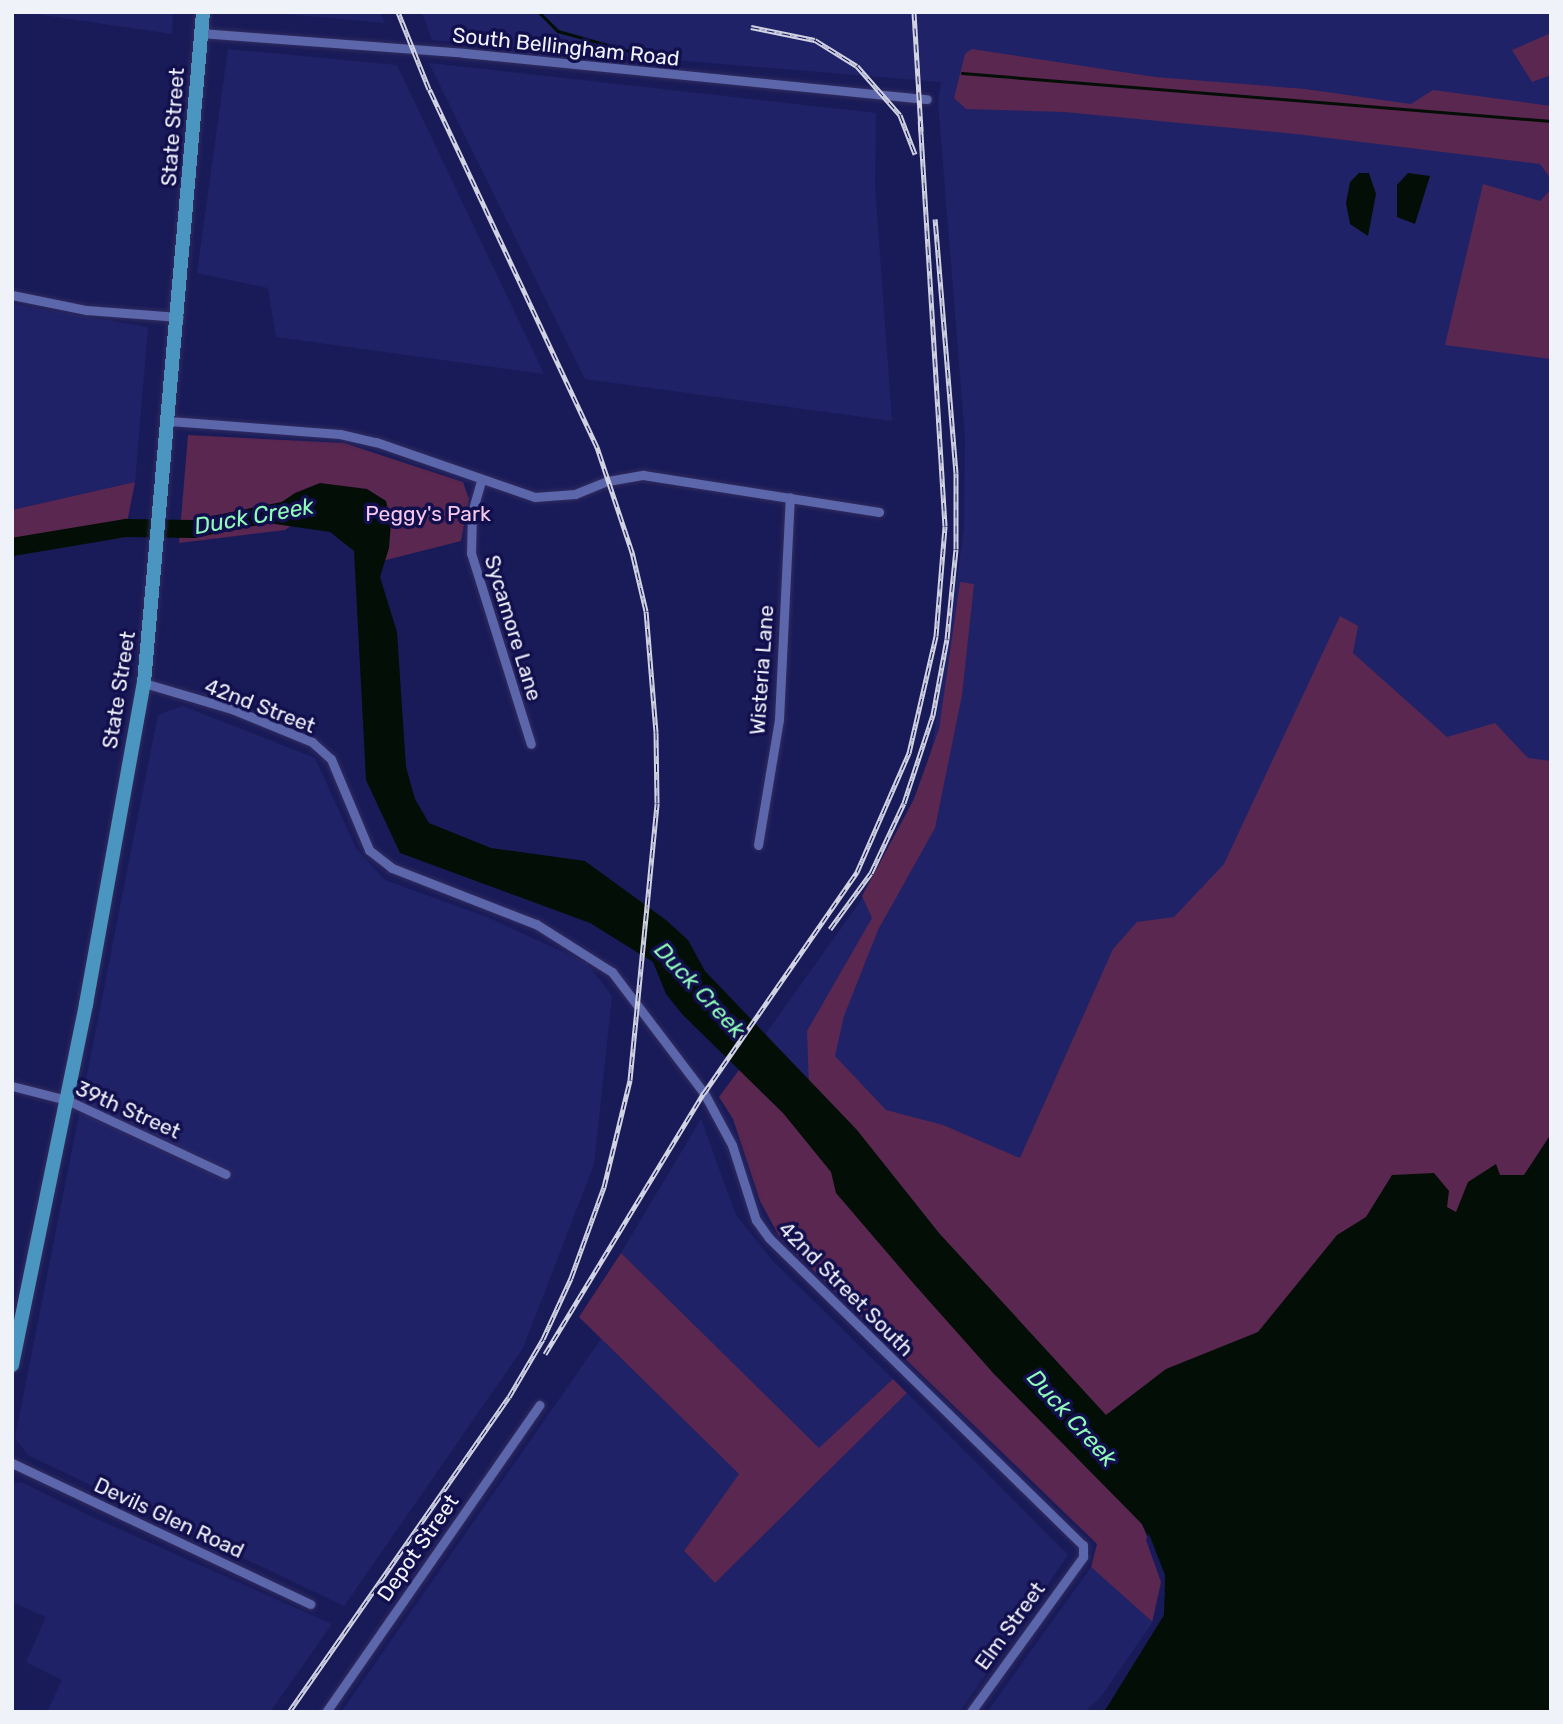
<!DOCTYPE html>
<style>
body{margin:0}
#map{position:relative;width:1563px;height:1724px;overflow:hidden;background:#191b59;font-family:Rubik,sans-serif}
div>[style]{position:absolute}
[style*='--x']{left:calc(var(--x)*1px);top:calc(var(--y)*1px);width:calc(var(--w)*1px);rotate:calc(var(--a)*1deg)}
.built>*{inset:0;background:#202268}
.green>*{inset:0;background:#592750}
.water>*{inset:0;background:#030f06}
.pier>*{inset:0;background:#191b59}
.stream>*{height:2.5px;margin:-1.25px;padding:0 1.25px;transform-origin:1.25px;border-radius:1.25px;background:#030f06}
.river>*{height:18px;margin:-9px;padding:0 9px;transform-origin:9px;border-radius:9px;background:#030f06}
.roads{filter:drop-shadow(0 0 2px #322c5e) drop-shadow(0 0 2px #322c5e)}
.minor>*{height:9px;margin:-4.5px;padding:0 4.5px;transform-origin:4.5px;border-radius:4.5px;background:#5b66ab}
.primary>*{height:14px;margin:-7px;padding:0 7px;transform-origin:7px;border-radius:7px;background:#4b96c1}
.rail>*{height:5px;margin-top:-2.5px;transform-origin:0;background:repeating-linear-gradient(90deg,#120f4d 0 8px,#d1d3e3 0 16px);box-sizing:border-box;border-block:2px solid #d1d3e3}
span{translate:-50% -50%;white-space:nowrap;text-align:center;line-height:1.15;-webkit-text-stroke:7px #120f4d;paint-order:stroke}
.street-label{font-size:21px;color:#f0f2fa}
.park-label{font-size:21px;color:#f7c9ec}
.water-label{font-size:23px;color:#90fbb8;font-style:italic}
.frame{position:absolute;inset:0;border:14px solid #f0f2fa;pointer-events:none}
</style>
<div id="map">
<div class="built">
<i style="clip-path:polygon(23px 12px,173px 12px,172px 34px)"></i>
<i style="clip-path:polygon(262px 12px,380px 12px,385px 23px)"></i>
<i style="clip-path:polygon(422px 12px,1551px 12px,1551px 1134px,1106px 1416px,760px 1042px,880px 874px,930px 762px,964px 529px,965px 438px,938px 101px,941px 82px,432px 40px)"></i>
<i style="clip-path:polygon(228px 49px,397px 65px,544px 374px,276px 337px,268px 288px,197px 273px)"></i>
<i style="clip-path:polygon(429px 63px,876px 113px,875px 186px,892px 421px,585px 379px)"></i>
<i style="clip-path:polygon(12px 304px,148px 327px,135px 482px,12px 510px)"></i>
<i style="clip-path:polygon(183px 706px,315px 758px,356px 848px,385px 880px,487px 917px,587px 963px,612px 996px,594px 1164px,523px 1348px,344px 1606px,28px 1455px,15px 1438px,158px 715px)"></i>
<i style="clip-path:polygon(701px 1119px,736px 1215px,772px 1260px,893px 1379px,819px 1449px,621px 1253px)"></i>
<i style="clip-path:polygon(601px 1339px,739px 1474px,684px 1551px,715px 1583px,907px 1393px,1068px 1555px,960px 1712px,341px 1712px)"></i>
<i style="clip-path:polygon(21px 1482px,90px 1516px,332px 1624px,270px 1712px,47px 1712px,62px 1680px,26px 1662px,46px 1617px,12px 1602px,12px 1484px)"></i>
<i style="clip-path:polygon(1091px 1567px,1156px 1625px,1102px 1700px,1087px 1712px,987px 1712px)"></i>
</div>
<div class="green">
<i style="clip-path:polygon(1551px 33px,1551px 75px,1532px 82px,1512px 50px)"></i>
<i style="clip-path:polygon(972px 49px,1155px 77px,1305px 89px,1411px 104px,1433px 90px,1551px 106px,1551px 179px,1540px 164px,1296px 134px,1064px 112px,966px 109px,954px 98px,965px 54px)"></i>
<i style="clip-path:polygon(1483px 184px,1540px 201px,1551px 189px,1551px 359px,1445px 345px)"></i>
<i style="clip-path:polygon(188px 435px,344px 443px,463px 482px,469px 499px,461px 541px,378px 562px,324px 503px,285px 530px,179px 543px)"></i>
<i style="clip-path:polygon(135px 482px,124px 538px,12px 543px,12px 510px)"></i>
<i style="clip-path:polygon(960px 582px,974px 584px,962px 695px,935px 828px,878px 930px,844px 1016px,835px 1056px,886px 1110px,943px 1125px,1020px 1158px,1113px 949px,1137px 922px,1174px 917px,1224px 864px,1340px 616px,1358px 626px,1353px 653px,1447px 737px,1495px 723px,1528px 758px,1551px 761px,1551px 1134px,1532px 1164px,1524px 1175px,1066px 1446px,1142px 1524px,1164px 1581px,1156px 1625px,1091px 1567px,1097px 1544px,780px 1238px,760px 1201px,733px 1119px,719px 1097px,760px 1042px,950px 1246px,809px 1087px,807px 1031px,872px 918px,862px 896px,914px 799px,939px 729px)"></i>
<i style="clip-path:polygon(621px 1253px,819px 1448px,893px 1379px,907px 1393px,715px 1583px,684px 1551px,739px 1474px,579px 1317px)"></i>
</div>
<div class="water">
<i style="clip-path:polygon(1359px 173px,1369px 173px,1376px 194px,1368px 236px,1350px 224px,1346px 203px,1350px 182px)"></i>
<i style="clip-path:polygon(1408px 173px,1430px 176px,1415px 224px,1397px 217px,1397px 185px)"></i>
<i style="clip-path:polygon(320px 483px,367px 489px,386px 501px,391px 523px,389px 548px,380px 577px,397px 632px,406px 767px,415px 799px,429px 823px,491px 848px,585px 861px,666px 920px,688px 940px,705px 971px,857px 1130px,939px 1233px,1106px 1415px,1166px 1369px,1258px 1332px,1337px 1235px,1366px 1217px,1392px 1175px,1434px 1173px,1449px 1191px,1447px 1207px,1456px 1212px,1468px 1182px,1496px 1164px,1500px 1175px,1524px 1175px,1551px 1134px,1551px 1712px,1087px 1712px,1102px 1700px,1156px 1625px,1165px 1595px,1155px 1551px,1142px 1524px,994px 1374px,914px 1284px,836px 1193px,831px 1172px,783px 1113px,682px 1014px,666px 994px,653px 962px,590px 923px,400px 853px,366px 780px,354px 551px,330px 532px,261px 522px,261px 516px,295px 493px)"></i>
</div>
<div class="pier">
<i style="clip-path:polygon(1149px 1534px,1165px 1575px,1164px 1615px,1104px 1712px,1084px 1712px,1100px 1698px,1152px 1623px,1161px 1582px,1146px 1540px)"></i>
</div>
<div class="stream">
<i style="--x:539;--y:12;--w:27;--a:45"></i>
<i style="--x:558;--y:31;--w:78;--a:15.6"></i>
<i style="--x:962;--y:73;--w:591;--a:4.66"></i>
</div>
<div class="river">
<i style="--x:12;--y:547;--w:116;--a:-9.5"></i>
<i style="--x:126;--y:528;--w:67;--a:0.9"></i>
<i style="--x:193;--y:529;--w:91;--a:-11.4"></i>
</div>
<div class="roads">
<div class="minor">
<i style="--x:201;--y:33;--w:264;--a:4.3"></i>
<i style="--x:464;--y:53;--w:465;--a:5.7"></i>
<i style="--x:12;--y:295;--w:76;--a:11.5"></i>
<i style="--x:86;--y:310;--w:93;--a:4.3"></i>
<i style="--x:170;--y:421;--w:170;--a:4.4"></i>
<i style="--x:340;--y:434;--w:37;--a:13"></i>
<i style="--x:376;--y:442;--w:168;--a:19.1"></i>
<i style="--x:535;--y:497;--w:40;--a:-4.3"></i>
<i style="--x:575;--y:494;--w:35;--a:-22"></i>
<i style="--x:608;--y:481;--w:36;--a:-10"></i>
<i style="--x:643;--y:475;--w:239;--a:8.9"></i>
<i style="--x:481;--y:481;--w:33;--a:106"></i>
<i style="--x:472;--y:513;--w:40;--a:91.4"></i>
<i style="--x:471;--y:553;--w:200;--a:72.6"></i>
<i style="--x:144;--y:683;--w:92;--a:16.5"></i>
<i style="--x:232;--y:709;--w:87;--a:22.4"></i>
<i style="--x:312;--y:742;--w:25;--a:42"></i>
<i style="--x:331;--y:759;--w:99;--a:67.3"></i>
<i style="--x:369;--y:850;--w:29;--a:38"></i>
<i style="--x:392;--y:868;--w:155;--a:21.3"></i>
<i style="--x:536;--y:924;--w:90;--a:32.3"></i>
<i style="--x:612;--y:972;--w:152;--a:52.8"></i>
<i style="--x:704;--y:1093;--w:59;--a:61.7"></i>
<i style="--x:732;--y:1145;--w:79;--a:72.3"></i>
<i style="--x:756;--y:1220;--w:22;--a:54"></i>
<i style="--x:769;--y:1238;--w:439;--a:44.4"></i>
<i style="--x:1083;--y:1545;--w:12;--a:90"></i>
<i style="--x:1083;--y:1557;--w:191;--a:125.9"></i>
<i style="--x:758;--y:845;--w:128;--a:-80.5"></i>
<i style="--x:779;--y:719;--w:222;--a:-87.2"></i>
<i style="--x:12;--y:1086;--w:57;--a:14.3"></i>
<i style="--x:67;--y:1100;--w:175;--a:25"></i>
<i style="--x:12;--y:1463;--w:330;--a:25.3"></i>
<i style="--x:326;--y:1712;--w:374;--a:-55.2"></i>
</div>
<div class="primary">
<i style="--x:12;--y:1365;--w:369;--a:-78.4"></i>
<i style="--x:86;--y:1004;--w:326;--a:-79.8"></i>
<i style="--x:144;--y:683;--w:674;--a:-84.97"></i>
</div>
</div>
<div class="rail">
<i style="--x:914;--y:12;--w:119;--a:86.6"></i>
<i style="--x:751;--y:27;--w:65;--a:11.5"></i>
<i style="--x:815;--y:40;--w:49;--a:31.8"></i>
<i style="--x:857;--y:66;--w:65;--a:48.7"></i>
<i style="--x:900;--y:115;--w:42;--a:69"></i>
<i style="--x:830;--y:929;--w:69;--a:-53.8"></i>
<i style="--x:871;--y:873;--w:77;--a:-64.8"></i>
<i style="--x:904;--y:803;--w:93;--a:-71.8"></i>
<i style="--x:933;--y:715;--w:77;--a:-79.6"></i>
<i style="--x:947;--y:639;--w:90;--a:-84.3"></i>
<i style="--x:956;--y:549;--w:76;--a:-90"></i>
<i style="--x:956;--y:473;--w:255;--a:-94.7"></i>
<i style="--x:545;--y:1354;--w:306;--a:-58.7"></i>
<i style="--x:704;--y:1093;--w:269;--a:-55.3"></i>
<i style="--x:857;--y:872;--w:130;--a:-66.4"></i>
<i style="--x:909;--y:753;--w:120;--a:-77"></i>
<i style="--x:936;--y:636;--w:110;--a:-85.3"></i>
<i style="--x:945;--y:526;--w:406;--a:-93.5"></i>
<i style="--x:289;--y:1712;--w:384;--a:-55.1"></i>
<i style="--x:509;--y:1397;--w:67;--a:-59.6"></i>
<i style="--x:543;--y:1339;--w:67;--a:-65.3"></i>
<i style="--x:571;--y:1278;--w:97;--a:-70.1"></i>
<i style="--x:604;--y:1187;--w:110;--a:-76.3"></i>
<i style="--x:630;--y:1080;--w:278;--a:-84.4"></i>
<i style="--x:657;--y:803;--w:71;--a:-90.8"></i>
<i style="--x:656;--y:732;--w:121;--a:-94.7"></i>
<i style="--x:646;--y:611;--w:61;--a:-103.3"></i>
<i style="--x:632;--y:552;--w:111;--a:-108.4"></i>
<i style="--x:597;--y:447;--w:395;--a:-115.1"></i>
<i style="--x:429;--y:89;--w:83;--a:-111.9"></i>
</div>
<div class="street-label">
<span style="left:566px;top:47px;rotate:6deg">South Bellingham Road</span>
<span style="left:173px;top:127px;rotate:-86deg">State Street</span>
<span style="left:513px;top:628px;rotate:73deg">Sycamore Lane</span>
<span style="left:762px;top:670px;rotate:-86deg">Wisteria Lane</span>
<span style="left:119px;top:690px;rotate:-81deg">State Street</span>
<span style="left:260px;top:706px;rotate:21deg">42nd Street</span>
<span style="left:128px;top:1110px;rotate:24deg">39th Street</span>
<span style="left:846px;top:1289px;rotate:45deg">42nd Street South</span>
<span style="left:169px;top:1518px;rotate:25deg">Devils Glen Road</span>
<span style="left:418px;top:1548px;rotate:-55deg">Depot Street</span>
<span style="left:1010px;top:1626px;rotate:-54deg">Elm Street</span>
</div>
<div class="park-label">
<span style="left:428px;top:514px">Peggy's Park</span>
</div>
<div class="water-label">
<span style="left:254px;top:516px;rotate:-10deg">Duck Creek</span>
<span style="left:700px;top:990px;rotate:47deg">Duck Creek</span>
<span style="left:1072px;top:1418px;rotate:48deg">Duck Creek</span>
</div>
<div class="frame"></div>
</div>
